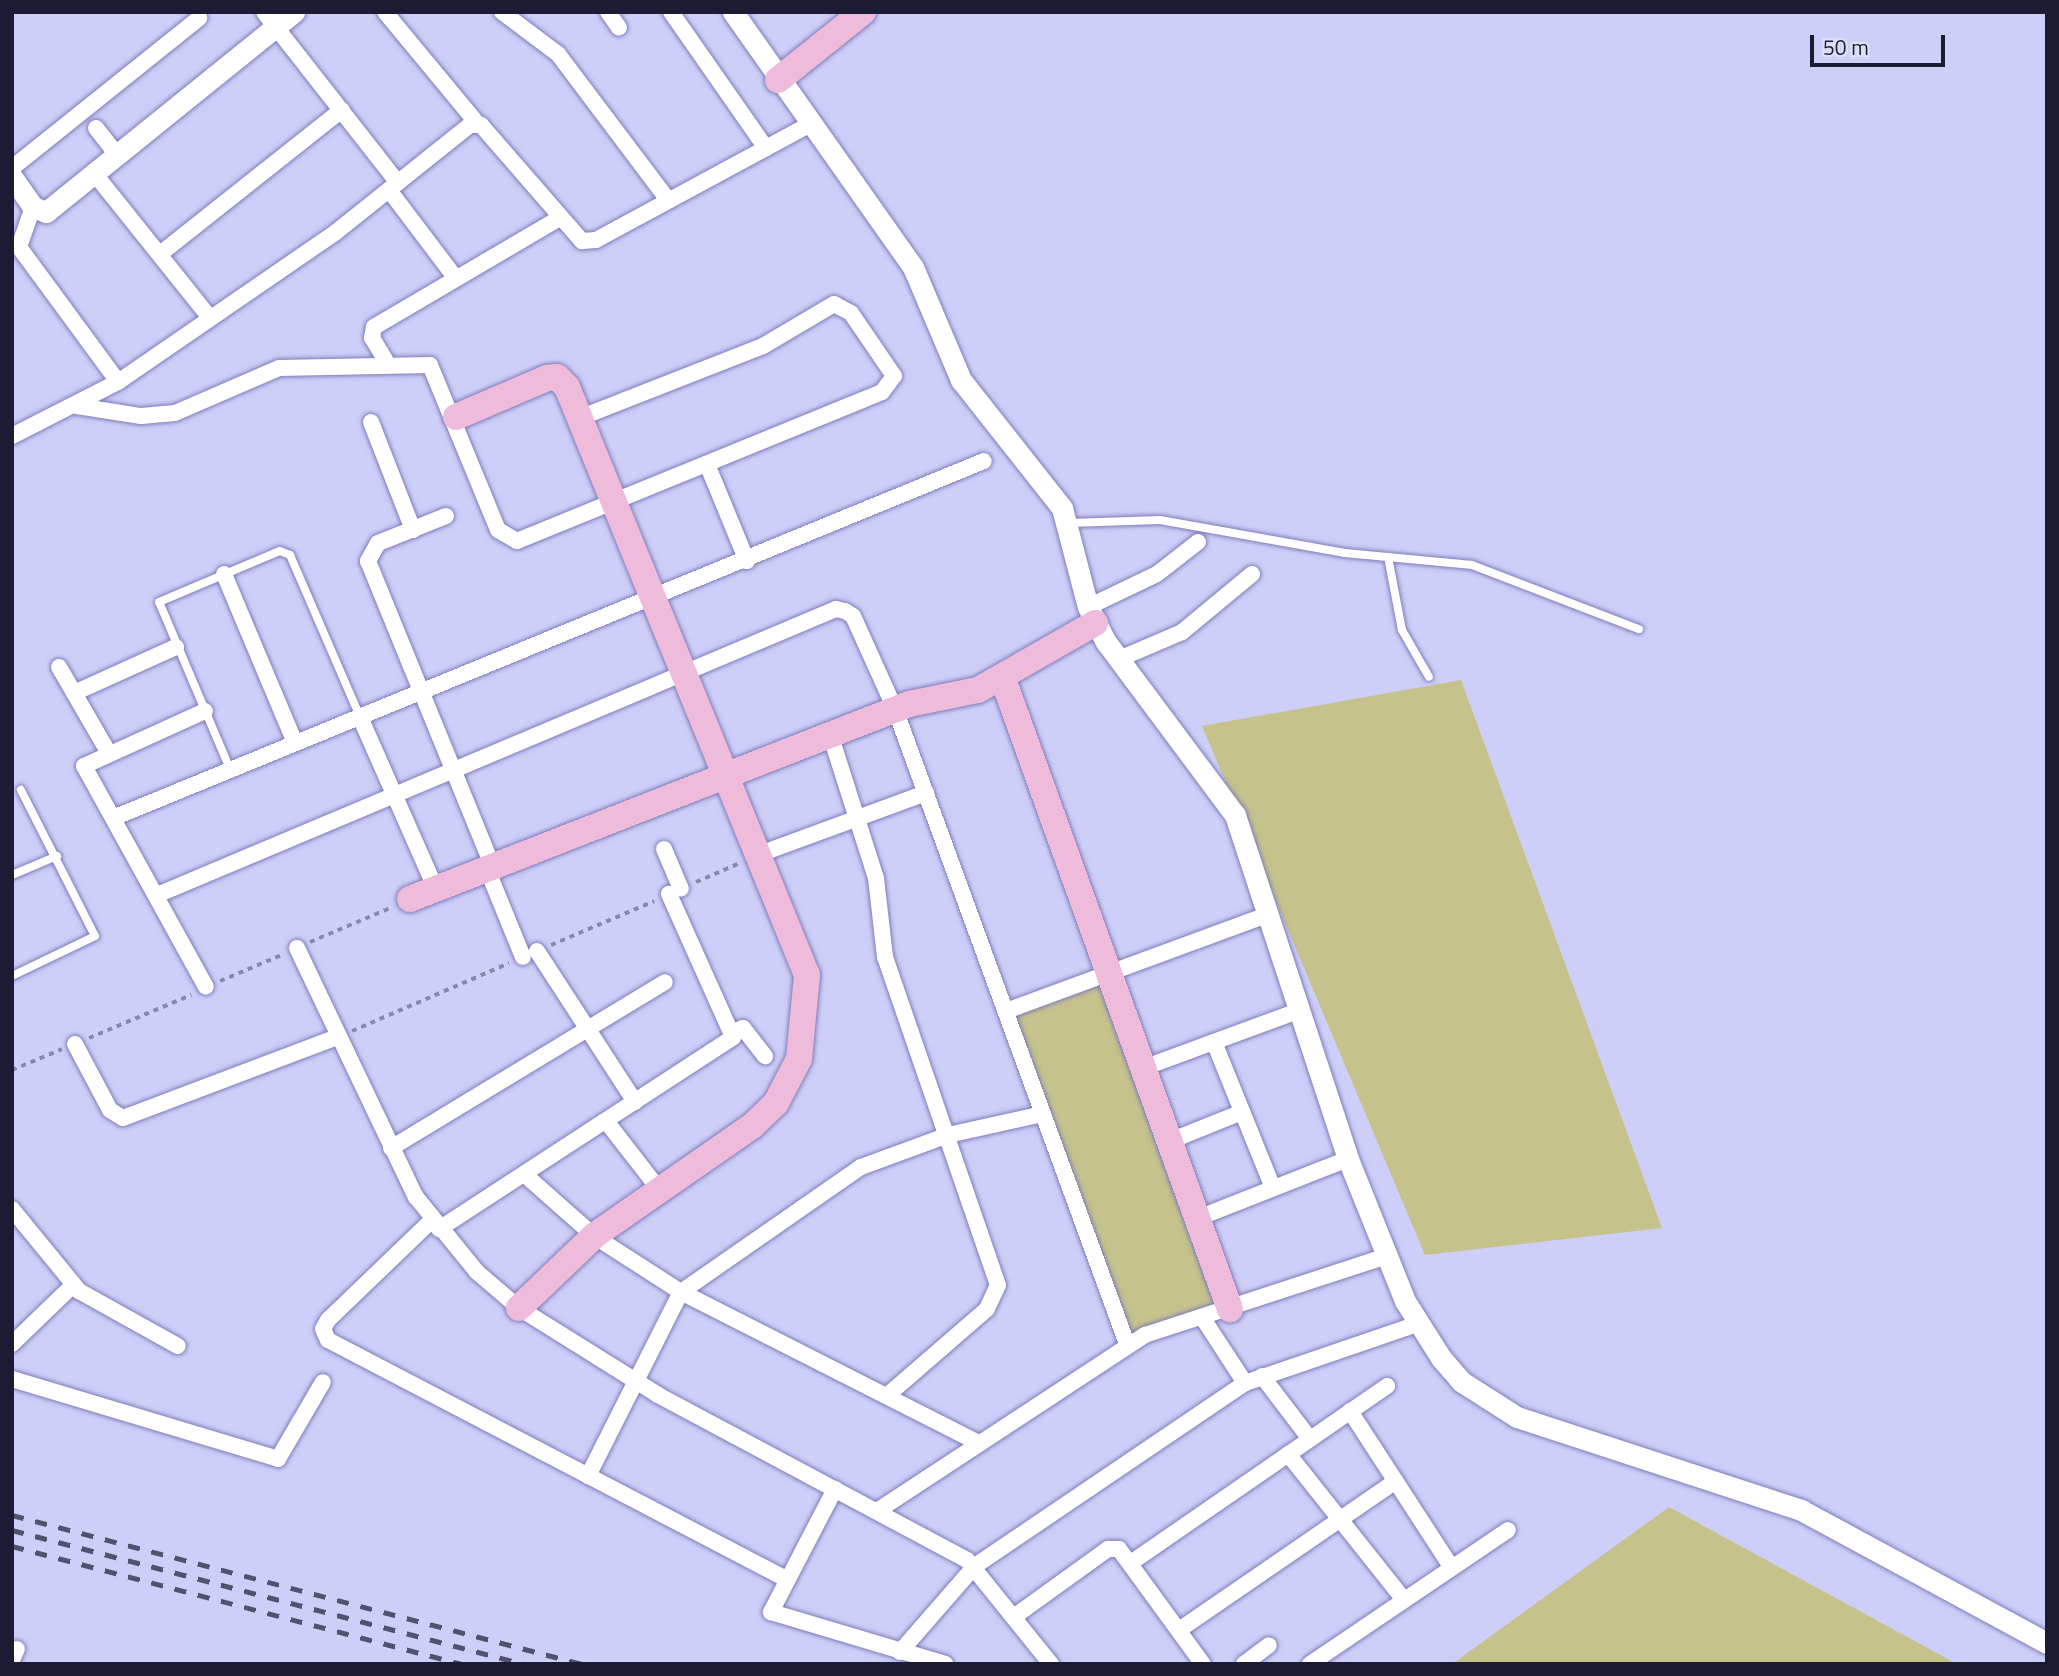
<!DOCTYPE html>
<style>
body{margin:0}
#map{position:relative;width:2059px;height:1676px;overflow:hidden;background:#cecff8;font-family:"Titillium Web",sans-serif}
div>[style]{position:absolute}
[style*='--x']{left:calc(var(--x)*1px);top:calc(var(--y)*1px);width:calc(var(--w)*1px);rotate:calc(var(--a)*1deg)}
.green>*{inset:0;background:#c6c28c;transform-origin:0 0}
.path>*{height:3.5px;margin-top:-1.75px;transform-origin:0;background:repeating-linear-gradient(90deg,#8888ab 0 5px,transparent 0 10px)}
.roads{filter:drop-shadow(0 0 2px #7f7dbb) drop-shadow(0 0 2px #7f7dbb)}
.service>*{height:8px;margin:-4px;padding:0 4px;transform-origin:4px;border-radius:4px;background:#fff}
.minor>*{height:16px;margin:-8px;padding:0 8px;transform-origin:8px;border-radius:8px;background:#fff}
.tertiary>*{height:21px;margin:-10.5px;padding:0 10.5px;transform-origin:10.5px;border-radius:10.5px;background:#fff}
.primary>*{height:26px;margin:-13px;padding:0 13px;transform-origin:13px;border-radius:13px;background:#efbbda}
.rail>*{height:5px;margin-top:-2.5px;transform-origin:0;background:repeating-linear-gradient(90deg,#525270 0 12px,transparent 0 24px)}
span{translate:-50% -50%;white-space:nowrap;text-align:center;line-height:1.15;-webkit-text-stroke:5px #dddef9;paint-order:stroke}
.frame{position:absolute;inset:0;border:14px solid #1c1b34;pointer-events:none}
.scale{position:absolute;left:1810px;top:35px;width:135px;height:32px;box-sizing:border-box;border:4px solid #1c1b34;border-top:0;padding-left:9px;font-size:21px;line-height:24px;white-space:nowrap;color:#1c1b34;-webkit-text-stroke:5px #dddef9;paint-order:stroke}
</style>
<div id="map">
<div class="green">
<i style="clip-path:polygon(1461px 680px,1662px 1228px,1425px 1255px,1202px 726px)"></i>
<i style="left:1109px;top:973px;width:357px;height:110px;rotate:70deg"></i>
<i style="clip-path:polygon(1669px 1507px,1957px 1664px,1452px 1664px)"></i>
</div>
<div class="path">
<i style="--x:696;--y:882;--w:48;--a:-23.4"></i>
<i style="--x:310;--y:942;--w:87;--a:-23"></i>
<i style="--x:551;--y:945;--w:112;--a:-23.1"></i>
<i style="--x:220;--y:981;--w:69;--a:-22.9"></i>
<i style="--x:352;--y:1031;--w:171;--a:-23.4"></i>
<i style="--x:89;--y:1038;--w:111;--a:-22.9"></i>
<i style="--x:12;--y:1070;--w:54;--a:-22.8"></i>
</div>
<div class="roads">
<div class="service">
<i style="--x:1069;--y:523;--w:91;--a:-1.9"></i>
<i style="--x:1160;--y:520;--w:188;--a:10.1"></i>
<i style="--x:1345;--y:553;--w:128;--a:5.4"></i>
<i style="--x:1472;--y:565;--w:179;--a:21"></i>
<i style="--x:1388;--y:557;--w:74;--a:79.1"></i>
<i style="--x:1402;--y:630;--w:54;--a:60.1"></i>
<i style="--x:230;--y:769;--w:181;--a:-113"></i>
<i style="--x:159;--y:602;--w:131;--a:-22.9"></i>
<i style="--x:280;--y:551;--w:11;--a:22"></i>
<i style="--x:290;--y:555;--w:176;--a:66.6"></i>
<i style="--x:12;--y:875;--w:49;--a:-22.9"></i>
<i style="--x:12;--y:976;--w:92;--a:-25.7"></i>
<i style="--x:95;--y:936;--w:164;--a:-116.9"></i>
</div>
<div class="minor">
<i style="--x:264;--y:12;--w:217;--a:51.9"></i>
<i style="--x:385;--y:12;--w:143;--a:50.4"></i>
<i style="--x:502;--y:12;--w:70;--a:36.9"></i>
<i style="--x:558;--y:54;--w:183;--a:53"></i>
<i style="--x:608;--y:12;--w:19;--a:55"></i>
<i style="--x:671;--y:12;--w:166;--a:55.1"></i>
<i style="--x:96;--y:128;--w:33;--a:52"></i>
<i style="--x:12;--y:168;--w:240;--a:-38.7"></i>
<i style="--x:94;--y:173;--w:186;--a:51.3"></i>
<i style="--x:389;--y:190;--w:108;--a:52.9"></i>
<i style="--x:33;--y:207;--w:42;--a:109.3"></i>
<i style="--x:19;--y:247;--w:167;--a:53.7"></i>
<i style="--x:160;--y:254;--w:232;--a:-38.4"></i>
<i style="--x:386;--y:361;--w:27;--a:-121"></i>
<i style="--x:372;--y:338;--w:11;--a:-80"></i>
<i style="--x:374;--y:327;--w:213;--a:-30.4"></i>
<i style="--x:77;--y:406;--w:65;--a:8.9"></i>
<i style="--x:141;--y:416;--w:34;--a:-5"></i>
<i style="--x:175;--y:413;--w:113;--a:-23.4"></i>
<i style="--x:279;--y:368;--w:151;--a:-1.1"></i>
<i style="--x:430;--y:365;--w:178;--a:67.6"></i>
<i style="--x:498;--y:530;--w:22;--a:30"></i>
<i style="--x:517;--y:541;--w:394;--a:-22.2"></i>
<i style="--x:882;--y:392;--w:20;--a:-53"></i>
<i style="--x:894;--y:376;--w:76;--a:-124.3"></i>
<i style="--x:851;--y:313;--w:19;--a:-152"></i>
<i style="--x:834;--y:304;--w:82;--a:149.4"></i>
<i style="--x:763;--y:346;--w:198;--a:158.6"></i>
<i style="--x:371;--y:422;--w:116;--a:68.7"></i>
<i style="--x:12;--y:436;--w:119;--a:-27"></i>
<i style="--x:118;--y:382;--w:265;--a:-34.5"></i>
<i style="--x:336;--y:232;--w:171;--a:-38.6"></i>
<i style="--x:470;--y:125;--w:11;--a:0"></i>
<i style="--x:481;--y:125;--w:154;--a:49"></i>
<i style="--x:582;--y:241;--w:14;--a:-4"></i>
<i style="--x:596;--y:240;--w:242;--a:-28.4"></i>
<i style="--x:707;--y:464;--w:105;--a:67.6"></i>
<i style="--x:446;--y:516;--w:73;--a:158.3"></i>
<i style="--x:378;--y:543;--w:21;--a:119"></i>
<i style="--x:368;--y:561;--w:331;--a:67.8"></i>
<i style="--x:224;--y:574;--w:183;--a:67.2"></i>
<i style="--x:1088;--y:607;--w:76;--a:-25.6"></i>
<i style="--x:1157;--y:574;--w:52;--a:-38"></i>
<i style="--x:1119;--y:659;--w:69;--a:-23.2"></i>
<i style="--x:1182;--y:632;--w:91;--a:-39.6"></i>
<i style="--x:59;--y:667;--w:98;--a:60"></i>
<i style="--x:74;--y:693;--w:112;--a:-24.3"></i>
<i style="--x:205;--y:711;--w:133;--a:155.6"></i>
<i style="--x:84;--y:766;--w:252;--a:61.1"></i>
<i style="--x:360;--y:717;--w:188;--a:66.2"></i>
<i style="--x:830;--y:734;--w:151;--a:72.3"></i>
<i style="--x:876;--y:878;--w:80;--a:83.5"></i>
<i style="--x:885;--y:957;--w:347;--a:71"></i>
<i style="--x:998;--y:1285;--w:26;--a:115"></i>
<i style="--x:987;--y:1309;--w:130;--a:139.1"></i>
<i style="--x:113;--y:818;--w:941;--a:-22.29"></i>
<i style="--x:664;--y:849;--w:43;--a:67"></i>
<i style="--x:760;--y:854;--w:177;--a:-20.2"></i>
<i style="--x:487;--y:869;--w:95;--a:67.8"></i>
<i style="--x:157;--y:895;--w:737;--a:-22.84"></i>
<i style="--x:836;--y:609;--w:9;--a:13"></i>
<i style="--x:845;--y:611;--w:9;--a:32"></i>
<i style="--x:853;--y:616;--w:102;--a:65.7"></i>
<i style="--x:895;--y:709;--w:676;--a:69.93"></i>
<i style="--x:297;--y:948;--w:276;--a:64.5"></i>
<i style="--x:416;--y:1197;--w:97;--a:50.9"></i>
<i style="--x:477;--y:1272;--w:55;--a:40.6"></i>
<i style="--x:519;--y:1308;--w:164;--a:32"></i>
<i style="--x:658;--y:1395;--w:350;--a:28.1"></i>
<i style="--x:967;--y:1560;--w:134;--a:51.1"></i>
<i style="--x:537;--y:951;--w:180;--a:57"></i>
<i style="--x:1006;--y:1011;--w:280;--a:-20.2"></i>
<i style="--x:734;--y:1032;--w:10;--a:-24"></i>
<i style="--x:743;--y:1028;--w:36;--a:52"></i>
<i style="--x:1214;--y:1042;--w:157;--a:68"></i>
<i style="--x:75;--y:1044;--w:75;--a:62.1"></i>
<i style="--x:110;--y:1110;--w:15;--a:32"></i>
<i style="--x:123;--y:1118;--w:229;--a:-20.7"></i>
<i style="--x:1143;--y:1068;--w:165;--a:-20.2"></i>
<i style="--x:606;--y:1121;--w:85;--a:52.2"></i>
<i style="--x:1170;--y:1141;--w:78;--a:-21.9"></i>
<i style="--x:391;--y:1148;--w:320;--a:-31.2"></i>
<i style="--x:524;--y:1174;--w:94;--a:41.5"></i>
<i style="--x:594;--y:1236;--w:103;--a:32.8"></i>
<i style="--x:681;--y:1292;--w:334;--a:26.9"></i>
<i style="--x:12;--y:1209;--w:106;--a:50.7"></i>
<i style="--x:79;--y:1291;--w:113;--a:29.1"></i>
<i style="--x:1198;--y:1218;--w:161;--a:-21.5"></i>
<i style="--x:432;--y:1220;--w:144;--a:136.1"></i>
<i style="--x:328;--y:1320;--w:10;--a:119"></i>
<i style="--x:323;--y:1329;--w:12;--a:66"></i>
<i style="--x:328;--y:1340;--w:517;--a:27.56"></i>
<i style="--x:439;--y:1229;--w:351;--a:-33.1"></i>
<i style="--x:733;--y:1037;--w:157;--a:-114.1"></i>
<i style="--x:1202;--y:1317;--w:79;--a:56.9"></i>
<i style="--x:12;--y:1344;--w:85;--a:-44"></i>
<i style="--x:1262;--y:1376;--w:79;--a:52.7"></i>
<i style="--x:12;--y:1379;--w:278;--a:16.7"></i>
<i style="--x:278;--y:1459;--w:89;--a:-59.7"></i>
<i style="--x:1350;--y:1411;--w:187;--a:57"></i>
<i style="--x:1288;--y:1454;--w:186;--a:51.5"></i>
<i style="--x:588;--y:1476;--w:206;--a:-63.2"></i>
<i style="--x:681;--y:1292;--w:219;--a:-34.8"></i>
<i style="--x:861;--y:1167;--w:93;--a:-20.2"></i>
<i style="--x:948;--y:1135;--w:97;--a:-12.5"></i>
<i style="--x:835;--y:1489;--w:139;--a:117.5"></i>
<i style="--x:771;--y:1612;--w:182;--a:16.6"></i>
<i style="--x:877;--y:1511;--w:321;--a:-33.3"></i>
<i style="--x:1145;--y:1335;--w:255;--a:-18.1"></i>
<i style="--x:1132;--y:1562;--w:310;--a:-34.6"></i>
<i style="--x:1015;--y:1616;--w:115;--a:-35.8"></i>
<i style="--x:1108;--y:1549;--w:11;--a:0"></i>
<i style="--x:1119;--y:1549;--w:142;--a:53.9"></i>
<i style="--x:1179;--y:1630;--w:263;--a:-34.5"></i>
<i style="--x:900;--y:1652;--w:114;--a:-48.9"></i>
<i style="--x:975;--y:1566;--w:326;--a:-34.1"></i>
<i style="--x:1245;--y:1383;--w:182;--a:-18.9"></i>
<i style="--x:12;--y:1660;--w:12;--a:-66"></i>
<i style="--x:1244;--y:1664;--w:31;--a:-37"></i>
<i style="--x:1310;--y:1664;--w:239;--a:-34.1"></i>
</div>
<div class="tertiary">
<i style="--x:733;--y:12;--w:312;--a:54.8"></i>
<i style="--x:913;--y:267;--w:123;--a:67"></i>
<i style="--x:961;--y:380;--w:163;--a:51.7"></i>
<i style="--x:1062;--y:508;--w:102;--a:75.3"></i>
<i style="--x:1088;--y:607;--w:39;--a:63"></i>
<i style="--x:1106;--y:642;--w:216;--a:53.3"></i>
<i style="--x:1235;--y:815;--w:362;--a:71.8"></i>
<i style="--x:1348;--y:1159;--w:153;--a:68.1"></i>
<i style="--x:1405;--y:1301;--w:67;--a:57.7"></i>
<i style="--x:1441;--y:1358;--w:32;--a:49"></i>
<i style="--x:1462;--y:1382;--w:65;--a:32.5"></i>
<i style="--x:1517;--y:1417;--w:299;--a:18.1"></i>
<i style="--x:1801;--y:1510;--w:280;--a:28.4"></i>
<i style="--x:12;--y:177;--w:37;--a:55"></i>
<i style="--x:33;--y:207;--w:14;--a:21"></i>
<i style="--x:46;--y:212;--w:319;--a:-38.9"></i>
</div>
<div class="primary">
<i style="--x:778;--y:80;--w:109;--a:-38.7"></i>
<i style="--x:456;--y:417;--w:99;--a:-23.2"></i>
<i style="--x:547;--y:378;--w:10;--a:-6"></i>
<i style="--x:557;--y:377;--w:14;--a:45"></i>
<i style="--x:567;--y:387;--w:635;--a:67.8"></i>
<i style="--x:807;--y:975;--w:84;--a:95.4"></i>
<i style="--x:799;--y:1059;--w:50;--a:117.6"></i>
<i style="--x:776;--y:1103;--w:33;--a:136"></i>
<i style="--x:752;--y:1126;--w:193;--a:145.2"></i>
<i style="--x:594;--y:1236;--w:104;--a:136.2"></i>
<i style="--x:1003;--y:679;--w:670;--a:70.19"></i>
<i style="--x:410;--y:899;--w:536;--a:-21.34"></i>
<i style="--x:909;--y:704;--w:70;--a:-11.5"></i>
<i style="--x:978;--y:690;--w:135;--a:-29.8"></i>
</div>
</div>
<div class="rail">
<i style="--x:12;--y:1515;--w:589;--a:14.65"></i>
<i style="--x:12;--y:1530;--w:529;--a:14.67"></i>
<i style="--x:12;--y:1546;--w:465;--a:14.7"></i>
</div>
<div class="frame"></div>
<div class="scale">50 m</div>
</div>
